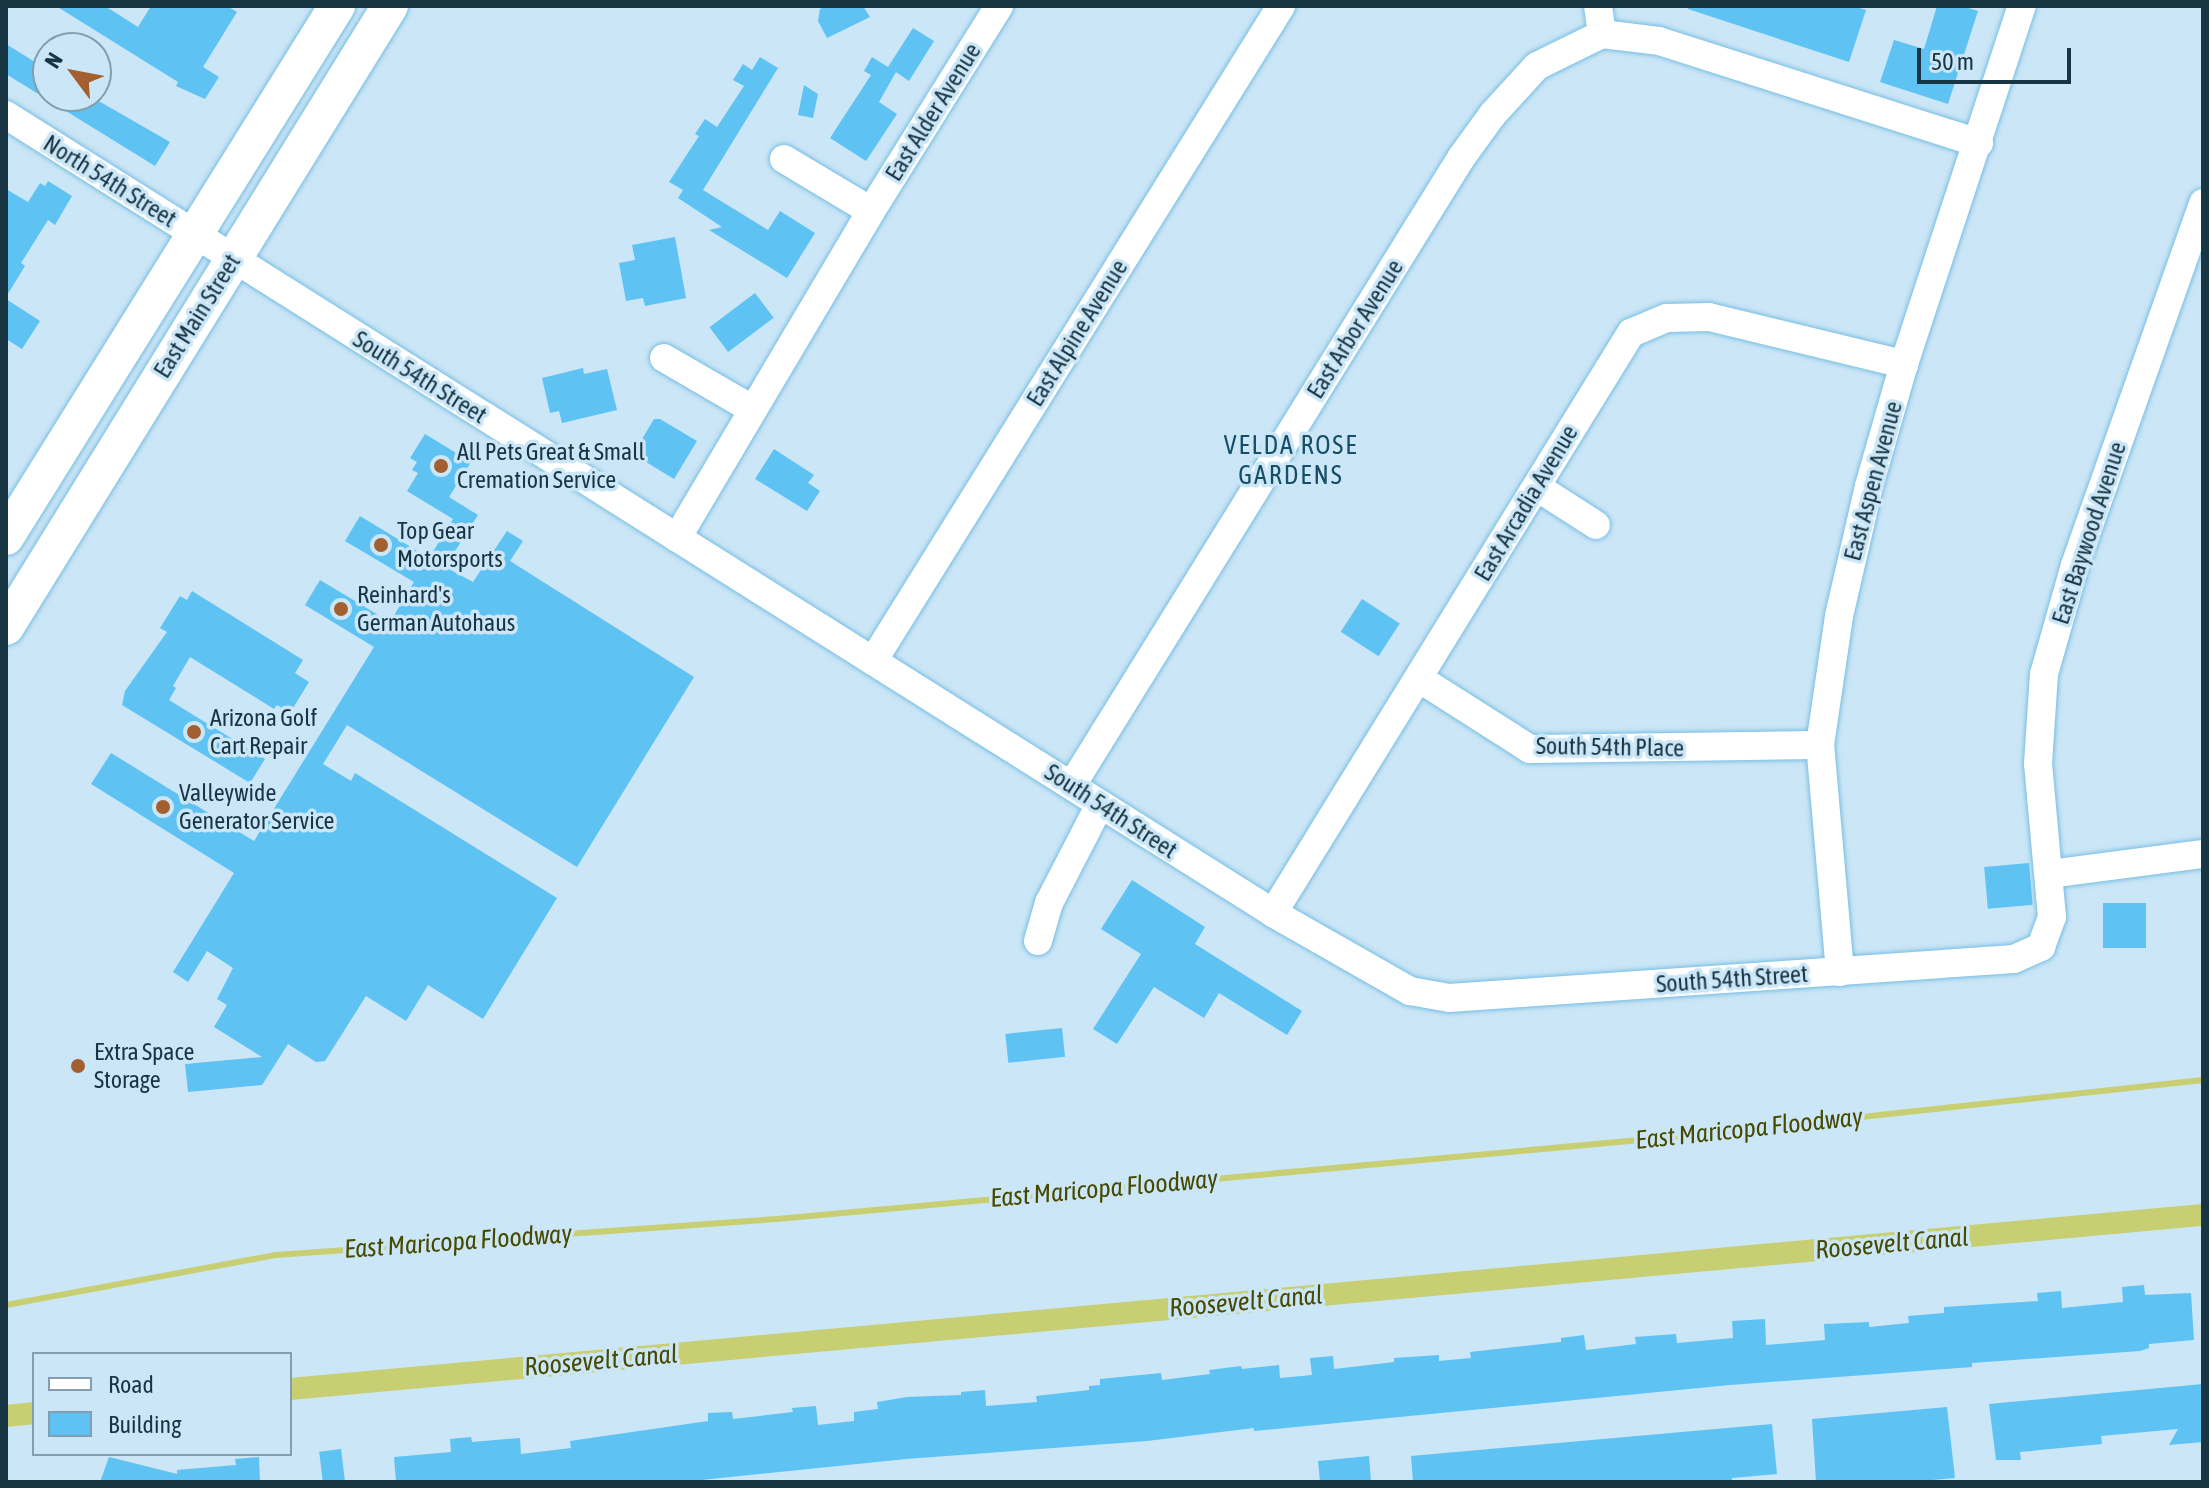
<!DOCTYPE html>
<style>
body{margin:0}
#map{position:relative;width:2209px;height:1488px;overflow:hidden;background:#cbe6f6;font-family:"Asap Condensed",sans-serif}
div>[style]{position:absolute}
[style*='--x']{left:calc(var(--x)*1px);top:calc(var(--y)*1px);width:calc(var(--w)*1px);rotate:calc(var(--a)*1deg)}
.stream>*{height:6px;margin:-3px;padding:0 3px;transform-origin:3px;border-radius:3px;background:#c7cf72}
.canal>*{height:22px;margin:-11px;padding:0 11px;transform-origin:11px;border-radius:11px;background:#c7cf72}
.building>*{inset:0;background:#5ec2f3;transform-origin:0 0}
.roads{filter:drop-shadow(0 0 2px #78bee3) drop-shadow(0 0 2px #78bee3)}
.minor>*{height:28px;margin:-14px;padding:0 14px;transform-origin:14px;border-radius:14px;background:#fff}
.major>*{height:36px;margin:-18px;padding:0 18px;transform-origin:18px;border-radius:18px;background:#fff}
.dots>*{width:22px;height:22px;translate:-50% -50%;box-sizing:border-box;border:4px solid #cbe6f6;border-radius:50%}
span{translate:-50% -50%;white-space:nowrap;text-align:center;line-height:1.15;-webkit-text-stroke:7px #cbe6f6;paint-order:stroke}
.street-label{font-size:24px;color:#183544}
.poi-label{font-size:24px;color:#183544}
.left{translate:0 -50%;text-align:left}
.neighbourhood-label{font-size:26px;color:#164e67;letter-spacing:2px}
.water-label{font-size:26px;color:#474a00;font-style:italic}
.frame{position:absolute;inset:0;border:8px solid #183544;pointer-events:none}
.legend{position:absolute;left:32px;top:1352px;width:260px;height:104px;box-sizing:border-box;background:#cbe6f6;border:2px solid #839faf;margin:0;padding:10px 14px;list-style:none;font-size:24px;color:#183544}
.legend li{display:flex;align-items:center;gap:16px;height:40px}
.legend b{width:40px;border:2px solid #839faf}
.north{position:absolute;left:32px;top:32px;width:80px;height:80px;box-sizing:border-box;background:#cbe6f6;border:2px solid #839faf;border-radius:50%;rotate:302deg;font-size:22px;font-weight:700;line-height:32px;text-align:center;color:#183544}
.north::after{content:'';display:block;margin:auto;width:28px;height:36px;background:#a35f30;clip-path:polygon(50% 0,100% 100%,50% 72%,0 100%)}
.scale{position:absolute;left:1917px;top:48px;width:154px;height:36px;box-sizing:border-box;border:4px solid #183544;border-top:0;padding-left:10px;font-size:24px;line-height:28px;white-space:nowrap;color:#183544;-webkit-text-stroke:6px #cbe6f6;paint-order:stroke}
</style>
<div id="map">
<div class="stream">
<i style="--x:6;--y:1305;--w:275;--a:-10.5"></i>
<i style="--x:276;--y:1255;--w:502;--a:-4.11"></i>
<i style="--x:777;--y:1219;--w:921;--a:-5.23"></i>
<i style="--x:1694;--y:1135;--w:512;--a:-6.17"></i>
</div>
<div class="canal">
<i style="--x:290;--y:1389;--w:1921;--a:-5.2"></i>
<i style="--x:6;--y:1416;--w:28;--a:-6"></i>
</div>
<div class="building">
<i style="clip-path:polygon(56px 6px,105px 6px,138px 27px,151px 6px,227px 6px,237px 12px,203px 67px,219px 77px,205px 99px,176px 86px,178px 82px)"></i>
<i style="clip-path:polygon(826px 6px,863px 6px,870px 17px,827px 38px,818px 21px,820px 9px)"></i>
<i style="clip-path:polygon(1688px 6px,1853px 6px,1866px 10px,1849px 62px,1688px 9px)"></i>
<i style="clip-path:polygon(1937px 6px,1962px 6px,1978px 11px,1948px 104px,1880px 82px,1894px 40px,1924px 49px)"></i>
<i style="clip-path:polygon(913px 28px,934px 41px,909px 81px,896px 72px,879px 102px,897px 114px,866px 161px,830px 138px,871px 75px,864px 71px,872px 57px,888px 67px)"></i>
<i style="clip-path:polygon(6px 44px,48px 70px,48px 96px,90px 96px,170px 142px,155px 166px,6px 74px)"></i>
<i style="clip-path:polygon(760px 57px,778px 68px,703px 190px,768px 230px,780px 211px,815px 233px,787px 278px,709px 230px,722px 227px,678px 198px,683px 190px,669px 182px,699px 136px,695px 134px,705px 119px,717px 127px,744px 86px,733px 80px,743px 64px,752px 70px)"></i>
<i style="clip-path:polygon(804px 85px,818px 94px,813px 118px,798px 115px)"></i>
<i style="clip-path:polygon(48px 181px,72px 196px,55px 225px,48px 220px,21px 263px,25px 266px,6px 297px,6px 189px,28px 202px,40px 183px,45px 186px)"></i>
<i style="clip-path:polygon(675px 237px,686px 298px,645px 306px,643px 298px,626px 301px,619px 263px,635px 260px,632px 245px)"></i>
<i style="left:755px;top:293px;width:31px;height:57px;rotate:53deg"></i>
<i style="clip-path:polygon(6px 299px,40px 321px,22px 349px,6px 339px)"></i>
<i style="clip-path:polygon(583px 368px,584px 374px,607px 369px,617px 410px,562px 423px,559px 411px,550px 413px,542px 378px)"></i>
<i style="clip-path:polygon(654px 419px,660px 419px,697px 441px,674px 479px,633px 454px)"></i>
<i style="clip-path:polygon(425px 434px,471px 462px,449px 497px,478px 515px,445px 567px,473px 582px,507px 531px,523px 541px,510px 561px,694px 677px,577px 867px,347px 725px,323px 764px,351px 781px,355px 773px,557px 898px,483px 1019px,428px 985px,406px 1021px,366px 996px,325px 1061px,316px 1062px,288px 1044px,262px 1085px,188px 1092px,185px 1064px,262px 1057px,214px 1027px,227px 1005px,217px 999px,233px 968px,207px 951px,188px 982px,173px 972px,234px 873px,91px 784px,111px 753px,254px 841px,374px 647px,305px 605px,320px 580px,390px 622px,414px 582px,345px 541px,360px 516px,429px 558px,453px 519px,407px 491px,418px 473px,412px 470px,417px 462px,410px 458px)"></i>
<i style="clip-path:polygon(774px 449px,814px 475px,808px 483px,820px 491px,807px 511px,755px 479px)"></i>
<i style="clip-path:polygon(192px 591px,303px 660px,295px 673px,309px 682px,290px 713px,277px 705px,274px 709px,190px 657px,173px 686px,176px 688px,169px 700px,265px 759px,250px 783px,122px 705px,125px 691px,167px 632px,160px 628px,180px 596px,187px 600px)"></i>
<i style="left:1362px;top:599px;width:45px;height:39px;rotate:33deg"></i>
<i style="left:2029px;top:863px;width:42px;height:45px;rotate:85deg"></i>
<i style="clip-path:polygon(1132px 880px,1205px 927px,1195px 944px,1302px 1011px,1287px 1035px,1219px 993px,1204px 1018px,1154px 987px,1117px 1044px,1093px 1029px,1141px 954px,1101px 929px)"></i>
<i style="left:2103px;top:903px;width:43px;height:45px"></i>
<i style="left:1062px;top:1028px;width:29px;height:57px;rotate:84deg"></i>
<i style="clip-path:polygon(2144px 1285px,2145px 1295px,2191px 1293px,2194px 1340px,2149px 1344px,2149px 1348px,2140px 1351px,1972px 1363px,1972px 1367px,1730px 1385px,1254px 1431px,1254px 1428px,1147px 1441px,906px 1459px,682px 1482px,396px 1482px,394px 1457px,451px 1452px,450px 1439px,471px 1437px,472px 1442px,520px 1438px,521px 1454px,571px 1448px,570px 1441px,708px 1421px,708px 1413px,732px 1412px,733px 1419px,793px 1412px,792px 1408px,816px 1406px,818px 1425px,854px 1421px,854px 1412px,878px 1409px,877px 1402px,907px 1397px,961px 1395px,961px 1392px,985px 1390px,986px 1406px,1037px 1402px,1036px 1396px,1089px 1390px,1089px 1386px,1100px 1385px,1100px 1379px,1161px 1373px,1162px 1380px,1210px 1374px,1209px 1370px,1241px 1366px,1242px 1369px,1279px 1365px,1280px 1378px,1312px 1375px,1310px 1358px,1333px 1356px,1334px 1369px,1394px 1362px,1394px 1358px,1439px 1355px,1439px 1361px,1471px 1358px,1470px 1352px,1561px 1342px,1561px 1338px,1584px 1335px,1586px 1350px,1636px 1344px,1635px 1337px,1676px 1334px,1677px 1343px,1733px 1338px,1732px 1321px,1765px 1319px,1766px 1345px,1825px 1340px,1824px 1324px,1869px 1322px,1869px 1327px,1909px 1323px,1908px 1316px,1944px 1313px,1944px 1307px,2038px 1301px,2037px 1293px,2061px 1291px,2062px 1308px,2123px 1302px,2122px 1287px)"></i>
<i style="clip-path:polygon(2203px 1384px,2203px 1442px,2169px 1445px,2178px 1429px,2101px 1436px,2102px 1444px,2020px 1452px,2021px 1460px,1996px 1460px,1989px 1404px)"></i>
<i style="clip-path:polygon(1947px 1407px,1955px 1478px,1910px 1482px,1816px 1482px,1812px 1419px)"></i>
<i style="clip-path:polygon(1772px 1424px,1777px 1474px,1732px 1478px,1732px 1482px,1413px 1482px,1411px 1456px)"></i>
<i style="left:341px;top:1449px;width:33px;height:22px;rotate:83deg"></i>
<i style="clip-path:polygon(1369px 1456px,1371px 1482px,1320px 1482px,1318px 1461px)"></i>
<i style="clip-path:polygon(109px 1457px,177px 1474px,177px 1470px,236px 1465px,235px 1459px,259px 1457px,260px 1482px,100px 1482px)"></i>
</div>
<div class="roads">
<div class="minor">
<i style="--x:1598;--y:6;--w:28;--a:82"></i>
<i style="--x:6;--y:115;--w:1497;--a:32.2"></i>
<i style="--x:1273;--y:913;--w:158;--a:29.7"></i>
<i style="--x:1410;--y:991;--w:40;--a:10"></i>
<i style="--x:1449;--y:998;--w:566;--a:-3.95"></i>
<i style="--x:2014;--y:959;--w:30;--a:-24"></i>
<i style="--x:2041;--y:947;--w:32;--a:-70"></i>
<i style="--x:2052;--y:917;--w:154;--a:-95.2"></i>
<i style="--x:2038;--y:764;--w:90;--a:-86.2"></i>
<i style="--x:2044;--y:674;--w:113;--a:-74.1"></i>
<i style="--x:2075;--y:565;--w:384;--a:-70.5"></i>
<i style="--x:784;--y:159;--w:101;--a:30.9"></i>
<i style="--x:664;--y:358;--w:102;--a:30.1"></i>
<i style="--x:1537;--y:487;--w:70;--a:32.8"></i>
<i style="--x:677;--y:538;--w:380;--a:-59.3"></i>
<i style="--x:871;--y:211;--w:242;--a:-58"></i>
<i style="--x:873;--y:661;--w:772;--a:-58.08"></i>
<i style="--x:1420;--y:679;--w:130;--a:32.5"></i>
<i style="--x:1530;--y:749;--w:290;--a:-0.8"></i>
<i style="--x:1072;--y:785;--w:738;--a:-58.18"></i>
<i style="--x:1461;--y:158;--w:54;--a:-54"></i>
<i style="--x:1493;--y:114;--w:65;--a:-47.5"></i>
<i style="--x:1537;--y:66;--w:72;--a:-26.2"></i>
<i style="--x:1602;--y:34;--w:57;--a:7"></i>
<i style="--x:1659;--y:41;--w:336;--a:17.7"></i>
<i style="--x:2049;--y:874;--w:155;--a:-7.4"></i>
<i style="--x:1273;--y:913;--w:682;--a:-58.32"></i>
<i style="--x:1631;--y:333;--w:39;--a:-23"></i>
<i style="--x:1667;--y:318;--w:42;--a:-1.4"></i>
<i style="--x:1709;--y:317;--w:201;--a:13.6"></i>
<i style="--x:1038;--y:941;--w:40;--a:-74"></i>
<i style="--x:1049;--y:903;--w:111;--a:-62.7"></i>
<i style="--x:1840;--y:972;--w:228;--a:-95"></i>
<i style="--x:1820;--y:745;--w:130;--a:-81.6"></i>
<i style="--x:1839;--y:616;--w:133;--a:-77"></i>
<i style="--x:1869;--y:486;--w:127;--a:-74"></i>
<i style="--x:1904;--y:364;--w:377;--a:-71.8"></i>
</div>
<div class="major">
<i style="--x:6;--y:537;--w:626;--a:-58.06"></i>
<i style="--x:6;--y:627;--w:730;--a:-58.27"></i>
</div>
</div>
<div class="dots">
<i style="left:441px;top:466px;background:#a35f30"></i>
<i style="left:381px;top:545px;background:#a35f30"></i>
<i style="left:341px;top:609px;background:#a35f30"></i>
<i style="left:194px;top:732px;background:#a35f30"></i>
<i style="left:163px;top:807px;background:#a35f30"></i>
<i style="left:78px;top:1066px;background:#a35f30"></i>
</div>
<div class="street-label">
<span style="left:933px;top:112px;rotate:-58deg">East Alder Avenue</span>
<span style="left:110px;top:181px;rotate:32deg">North 54th Street</span>
<span style="left:197px;top:316px;rotate:-58deg">East Main Street</span>
<span style="left:1355px;top:329px;rotate:-58deg">East Arbor Avenue</span>
<span style="left:1077px;top:333px;rotate:-58deg">East Alpine Avenue</span>
<span style="left:420px;top:377px;rotate:32deg">South 54th Street</span>
<span style="left:1873px;top:481px;rotate:-75deg">East Aspen Avenue</span>
<span style="left:1526px;top:503px;rotate:-59deg">East Arcadia Avenue</span>
<span style="left:2089px;top:533px;rotate:-72deg">East Baywood Avenue</span>
<span style="left:1610px;top:747px;rotate:1deg">South 54th Place</span>
<span style="left:1111px;top:811px;rotate:33deg">South 54th Street</span>
<span style="left:1732px;top:979px;rotate:-4deg">South 54th Street</span>
</div>
<div class="poi-label">
<span class="left" style="left:457px;top:466px">All Pets Great &amp; Small<br>Cremation Service</span>
<span class="left" style="left:397px;top:545px">Top Gear<br>Motorsports</span>
<span class="left" style="left:357px;top:609px">Reinhard's<br>German Autohaus</span>
<span class="left" style="left:210px;top:732px">Arizona Golf<br>Cart Repair</span>
<span class="left" style="left:179px;top:807px">Valleywide<br>Generator Service</span>
<span class="left" style="left:94px;top:1066px">Extra Space<br>Storage</span>
</div>
<div class="neighbourhood-label">
<span style="left:1291px;top:461px">VELDA ROSE<br>GARDENS</span>
</div>
<div class="water-label">
<span style="left:1749px;top:1129px;rotate:-6deg">East Maricopa Floodway</span>
<span style="left:1104px;top:1189px;rotate:-5deg">East Maricopa Floodway</span>
<span style="left:458px;top:1242px;rotate:-4deg">East Maricopa Floodway</span>
<span style="left:1892px;top:1244px;rotate:-5deg">Roosevelt Canal</span>
<span style="left:1246px;top:1302px;rotate:-5deg">Roosevelt Canal</span>
<span style="left:601px;top:1361px;rotate:-5deg">Roosevelt Canal</span>
</div>
<div class="frame"></div>
<ul class="legend">
<li><b style="height:10px;background:#fff"></b>Road</li>
<li><b style="height:22px;background:#5ec2f3"></b>Building</li>
</ul>
<div class="north">N</div>
<div class="scale">50 m</div>
</div>
